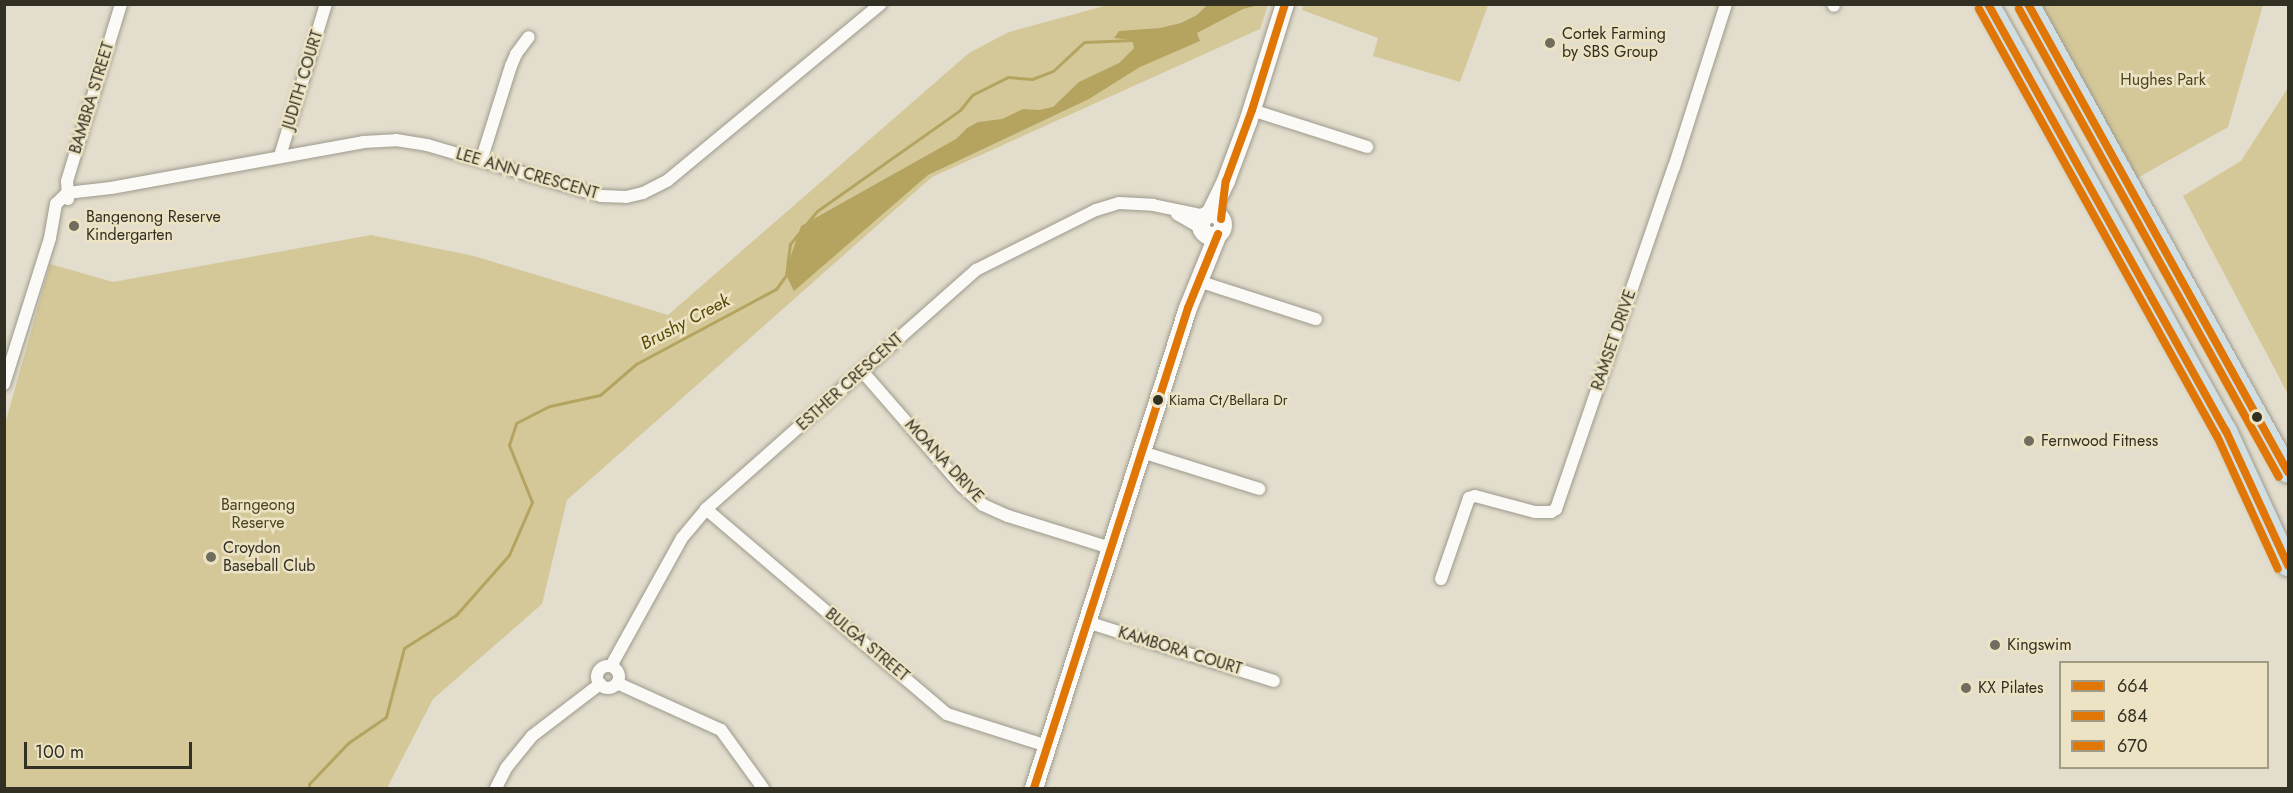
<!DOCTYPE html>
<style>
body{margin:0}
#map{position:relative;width:2293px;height:793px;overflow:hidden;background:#e2ddcc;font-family:Jost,sans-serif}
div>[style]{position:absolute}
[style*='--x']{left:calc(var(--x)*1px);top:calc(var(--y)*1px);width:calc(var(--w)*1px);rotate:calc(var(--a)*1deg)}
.green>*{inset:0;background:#d4c899}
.water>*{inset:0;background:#b4a460}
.stream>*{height:3px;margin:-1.5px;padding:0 1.5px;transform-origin:1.5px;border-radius:1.5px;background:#b4a460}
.roads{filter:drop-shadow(0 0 2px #9e9a8d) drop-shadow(0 0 2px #9e9a8d)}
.street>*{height:12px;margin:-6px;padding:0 6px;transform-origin:6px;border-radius:6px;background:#fbfaf7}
.street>.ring{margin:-6px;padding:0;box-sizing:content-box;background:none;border:12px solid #fbfaf7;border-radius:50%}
.secondary>*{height:18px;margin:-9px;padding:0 9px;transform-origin:9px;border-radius:9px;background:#fbfaf7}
.secondary>.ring{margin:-9px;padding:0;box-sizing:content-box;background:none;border:18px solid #fbfaf7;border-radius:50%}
.highway>*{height:22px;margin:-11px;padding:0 11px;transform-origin:11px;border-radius:11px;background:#d1dfe2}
.bus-1>*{height:8px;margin:-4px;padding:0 4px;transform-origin:4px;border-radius:4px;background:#e07605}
.bus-2>*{height:8px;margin:-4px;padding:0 4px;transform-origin:4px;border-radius:4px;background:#e07605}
.bus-3>*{height:8px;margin:-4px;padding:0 4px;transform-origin:4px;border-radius:4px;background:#e07605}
.dots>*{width:16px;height:16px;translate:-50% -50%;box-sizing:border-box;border:3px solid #ebe3c3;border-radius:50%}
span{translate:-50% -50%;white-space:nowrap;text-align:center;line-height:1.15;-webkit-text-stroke:5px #ebe3c3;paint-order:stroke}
.bus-label{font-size:14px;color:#322f23}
.left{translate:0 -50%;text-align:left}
.poi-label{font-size:16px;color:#322f23}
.street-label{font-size:16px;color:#322f23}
.park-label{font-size:16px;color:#4d431e}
.water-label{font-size:18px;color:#574800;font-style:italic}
.frame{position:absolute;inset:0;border:6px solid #322f23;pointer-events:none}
.legend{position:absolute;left:2059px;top:661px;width:210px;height:108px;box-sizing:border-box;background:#ebe3c3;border:2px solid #a19b83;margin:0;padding:8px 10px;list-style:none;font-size:18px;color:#322f23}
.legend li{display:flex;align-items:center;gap:12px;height:30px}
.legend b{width:30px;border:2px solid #a19b83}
.scale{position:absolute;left:24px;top:742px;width:168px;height:27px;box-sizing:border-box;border:3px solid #322f23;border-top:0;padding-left:8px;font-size:18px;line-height:21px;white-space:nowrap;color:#322f23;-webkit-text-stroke:4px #ebe3c3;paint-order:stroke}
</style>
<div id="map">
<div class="green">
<i style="clip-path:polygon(1304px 4px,1488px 4px,1488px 5px,1460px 82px,1373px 56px,1378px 38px,1302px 10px)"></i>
<i style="clip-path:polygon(1108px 5px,1268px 5px,1260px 29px,932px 177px,567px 500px,542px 604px,433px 699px,387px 788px,5px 788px,5px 424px,50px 264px,113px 282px,371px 235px,474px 256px,668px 315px,969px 53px,1009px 32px)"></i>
<i style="clip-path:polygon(2039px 5px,2263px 5px,2228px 127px,2132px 181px)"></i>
<i style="clip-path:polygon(2288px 88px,2288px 394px,2183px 196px,2241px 161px)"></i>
</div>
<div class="water">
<i style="clip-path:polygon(1207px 5px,1259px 5px,1243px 9px,1197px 33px,1200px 41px,1140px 67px,1089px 99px,928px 175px,794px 291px,785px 273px,801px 226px,956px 139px,967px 128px,978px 122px,1002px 119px,1023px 109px,1039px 110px,1053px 107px,1079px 82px,1119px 63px,1134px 48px,1132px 40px,1114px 38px,1119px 31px,1160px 28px,1181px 23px,1197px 15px)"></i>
</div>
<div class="stream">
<i style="--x:807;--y:223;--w:16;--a:-50"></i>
<i style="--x:817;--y:211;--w:175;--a:-35.2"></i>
<i style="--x:960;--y:110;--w:19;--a:-51"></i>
<i style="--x:972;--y:95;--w:40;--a:-26.6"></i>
<i style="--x:1008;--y:77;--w:24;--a:5"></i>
<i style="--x:1032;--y:79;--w:22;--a:-21"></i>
<i style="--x:1053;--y:71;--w:42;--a:-43.1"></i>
<i style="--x:1084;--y:42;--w:50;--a:-2.3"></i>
<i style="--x:787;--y:268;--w:24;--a:-83"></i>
<i style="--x:790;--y:244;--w:14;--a:-51"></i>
<i style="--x:309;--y:788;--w:4;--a:-90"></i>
<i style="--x:309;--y:784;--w:57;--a:-46.4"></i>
<i style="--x:348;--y:743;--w:46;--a:-34.4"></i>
<i style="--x:386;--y:717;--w:71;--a:-75.4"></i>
<i style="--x:404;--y:648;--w:62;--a:-32.4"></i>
<i style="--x:456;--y:615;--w:80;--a:-48.5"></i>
<i style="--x:509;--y:555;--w:58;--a:-66.5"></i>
<i style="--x:532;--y:502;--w:61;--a:-112"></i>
<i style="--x:509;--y:445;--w:23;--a:-72"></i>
<i style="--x:516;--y:423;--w:38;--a:-27"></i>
<i style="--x:550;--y:406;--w:51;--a:-12.4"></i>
<i style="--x:600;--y:395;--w:48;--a:-40.7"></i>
<i style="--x:636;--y:364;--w:159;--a:-28.2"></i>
<i style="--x:776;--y:289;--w:19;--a:-54"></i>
</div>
<div class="roads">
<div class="street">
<i style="--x:1833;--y:4;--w:2;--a:63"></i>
<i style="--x:1252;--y:110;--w:121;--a:17.8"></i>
<i style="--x:280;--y:156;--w:159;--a:-73.2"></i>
<i style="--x:481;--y:161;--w:100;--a:-72.5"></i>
<i style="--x:511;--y:66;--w:13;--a:-67"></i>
<i style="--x:516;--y:54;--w:21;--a:-53"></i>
<i style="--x:68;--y:199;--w:18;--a:-93"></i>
<i style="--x:67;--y:181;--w:185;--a:-73"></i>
<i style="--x:1177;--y:214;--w:28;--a:30"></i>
<i style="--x:1198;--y:281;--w:124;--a:17.9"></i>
<i style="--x:862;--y:371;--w:152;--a:49"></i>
<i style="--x:962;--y:486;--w:28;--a:42"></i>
<i style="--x:983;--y:505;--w:27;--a:24"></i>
<i style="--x:1008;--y:516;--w:108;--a:17.3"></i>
<i style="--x:4;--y:384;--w:153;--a:-72.5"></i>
<i style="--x:50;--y:238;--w:35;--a:-80"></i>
<i style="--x:56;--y:204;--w:16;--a:-45"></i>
<i style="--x:67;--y:193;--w:44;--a:-6.5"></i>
<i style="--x:111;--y:188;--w:256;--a:-10.3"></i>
<i style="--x:363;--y:142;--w:33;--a:-3"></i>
<i style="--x:396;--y:140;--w:31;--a:9"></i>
<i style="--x:427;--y:145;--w:181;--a:16.3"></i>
<i style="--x:601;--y:196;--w:25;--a:2"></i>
<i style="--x:626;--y:197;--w:17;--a:-13"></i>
<i style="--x:643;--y:193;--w:28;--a:-27"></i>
<i style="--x:668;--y:180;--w:276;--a:-39.6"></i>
<i style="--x:1142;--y:452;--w:123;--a:17.5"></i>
<i style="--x:706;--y:509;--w:316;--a:40.4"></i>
<i style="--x:947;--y:714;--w:105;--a:17.7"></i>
<i style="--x:1441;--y:579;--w:86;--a:-70.9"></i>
<i style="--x:1469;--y:498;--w:6;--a:-18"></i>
<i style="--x:1475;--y:496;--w:62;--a:14.9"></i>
<i style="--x:1535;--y:512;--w:16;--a:0"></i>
<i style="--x:1551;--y:512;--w:6;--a:-31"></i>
<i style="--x:1556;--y:509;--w:362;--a:-71"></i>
<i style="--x:1674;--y:167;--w:171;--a:-72.3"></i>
<i style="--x:1087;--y:622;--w:196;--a:17.5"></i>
<i style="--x:611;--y:666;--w:146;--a:-61"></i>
<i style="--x:682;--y:538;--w:38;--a:-50"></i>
<i style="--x:706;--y:509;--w:361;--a:-41.5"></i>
<i style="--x:976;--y:270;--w:134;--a:-26.6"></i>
<i style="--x:1096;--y:210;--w:24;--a:-17"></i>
<i style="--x:1119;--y:203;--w:34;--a:3"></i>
<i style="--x:1153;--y:205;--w:53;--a:11.9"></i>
<i class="ring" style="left:597px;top:666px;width:10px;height:10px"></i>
<i style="--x:617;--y:683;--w:114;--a:24.3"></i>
<i style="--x:721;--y:730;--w:72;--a:54.1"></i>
<i style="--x:496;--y:788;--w:22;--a:-63"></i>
<i style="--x:506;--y:768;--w:41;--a:-50.9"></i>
<i style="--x:532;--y:736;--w:86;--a:-37.4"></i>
</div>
<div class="secondary">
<i class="ring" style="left:1201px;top:214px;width:4px;height:4px"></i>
<i style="--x:1210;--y:214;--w:37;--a:-64"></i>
<i style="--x:1226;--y:181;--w:63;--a:-69.6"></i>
<i style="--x:1248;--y:122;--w:124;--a:-72.6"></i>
<i style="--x:1034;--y:788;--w:504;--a:-72.21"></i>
<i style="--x:1188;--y:308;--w:80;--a:-67.9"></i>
</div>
<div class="highway">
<i style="--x:1988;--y:4;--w:489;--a:60.9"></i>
<i style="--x:2226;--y:431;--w:148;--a:65.2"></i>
<i style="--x:2028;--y:4;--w:535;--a:60.95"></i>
</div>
</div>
<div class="bus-1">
<i style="--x:1221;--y:219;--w:38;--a:-83"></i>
<i style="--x:1226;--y:181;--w:76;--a:-69.9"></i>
<i style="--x:1252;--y:110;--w:111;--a:-72.7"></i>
<i style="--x:1034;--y:788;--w:504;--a:-72.21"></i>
<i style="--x:1188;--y:308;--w:80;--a:-67.9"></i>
</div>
<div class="bus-2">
<i style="--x:1988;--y:4;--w:489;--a:60.9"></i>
<i style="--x:2226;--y:431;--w:148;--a:65.2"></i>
<i style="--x:2028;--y:4;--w:535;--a:60.95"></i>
</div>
<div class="bus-3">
<i style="--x:1979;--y:9;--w:489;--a:60.9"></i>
<i style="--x:2217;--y:436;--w:146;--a:65.4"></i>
<i style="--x:2019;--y:9;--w:535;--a:60.95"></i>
</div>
<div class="dots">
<i style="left:1550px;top:43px;background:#706c5e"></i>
<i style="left:74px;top:226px;background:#706c5e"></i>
<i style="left:1158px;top:400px;background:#322f23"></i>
<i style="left:2257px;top:417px;background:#322f23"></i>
<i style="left:2029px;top:441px;background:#706c5e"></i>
<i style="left:211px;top:557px;background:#706c5e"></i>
<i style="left:1995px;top:645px;background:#706c5e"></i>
<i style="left:1966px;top:688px;background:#706c5e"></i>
</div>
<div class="bus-label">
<span class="left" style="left:1169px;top:400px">Kiama Ct/Bellara Dr</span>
</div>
<div class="poi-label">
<span class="left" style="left:1562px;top:43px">Cortek Farming<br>by SBS Group</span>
<span class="left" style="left:86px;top:226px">Bangenong Reserve<br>Kindergarten</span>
<span class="left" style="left:2041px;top:441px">Fernwood Fitness</span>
<span class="left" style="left:223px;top:557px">Croydon<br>Baseball Club</span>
<span class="left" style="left:2007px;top:645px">Kingswim</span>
<span class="left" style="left:1978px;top:688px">KX Pilates</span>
</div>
<div class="street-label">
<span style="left:303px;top:80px;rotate:-73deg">JUDITH COURT</span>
<span style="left:92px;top:98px;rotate:-73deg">BAMBRA STREET</span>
<span style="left:527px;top:174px;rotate:16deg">LEE ANN CRESCENT</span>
<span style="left:1614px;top:340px;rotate:-71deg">RAMSET DRIVE</span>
<span style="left:850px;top:382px;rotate:-42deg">ESTHER CRESCENT</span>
<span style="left:944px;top:461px;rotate:47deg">MOANA DRIVE</span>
<span style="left:867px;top:645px;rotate:40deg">BULGA STREET</span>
<span style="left:1180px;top:651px;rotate:17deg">KAMBORA COURT</span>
</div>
<div class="park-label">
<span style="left:2163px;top:80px">Hughes Park</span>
<span style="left:258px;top:514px">Barngeong<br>Reserve</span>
</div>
<div class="water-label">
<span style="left:685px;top:322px;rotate:-28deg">Brushy Creek</span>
</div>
<div class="frame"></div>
<ul class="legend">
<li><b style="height:8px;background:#e07605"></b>664</li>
<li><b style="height:8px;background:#e07605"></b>684</li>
<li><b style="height:8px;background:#e07605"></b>670</li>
</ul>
<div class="scale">100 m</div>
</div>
